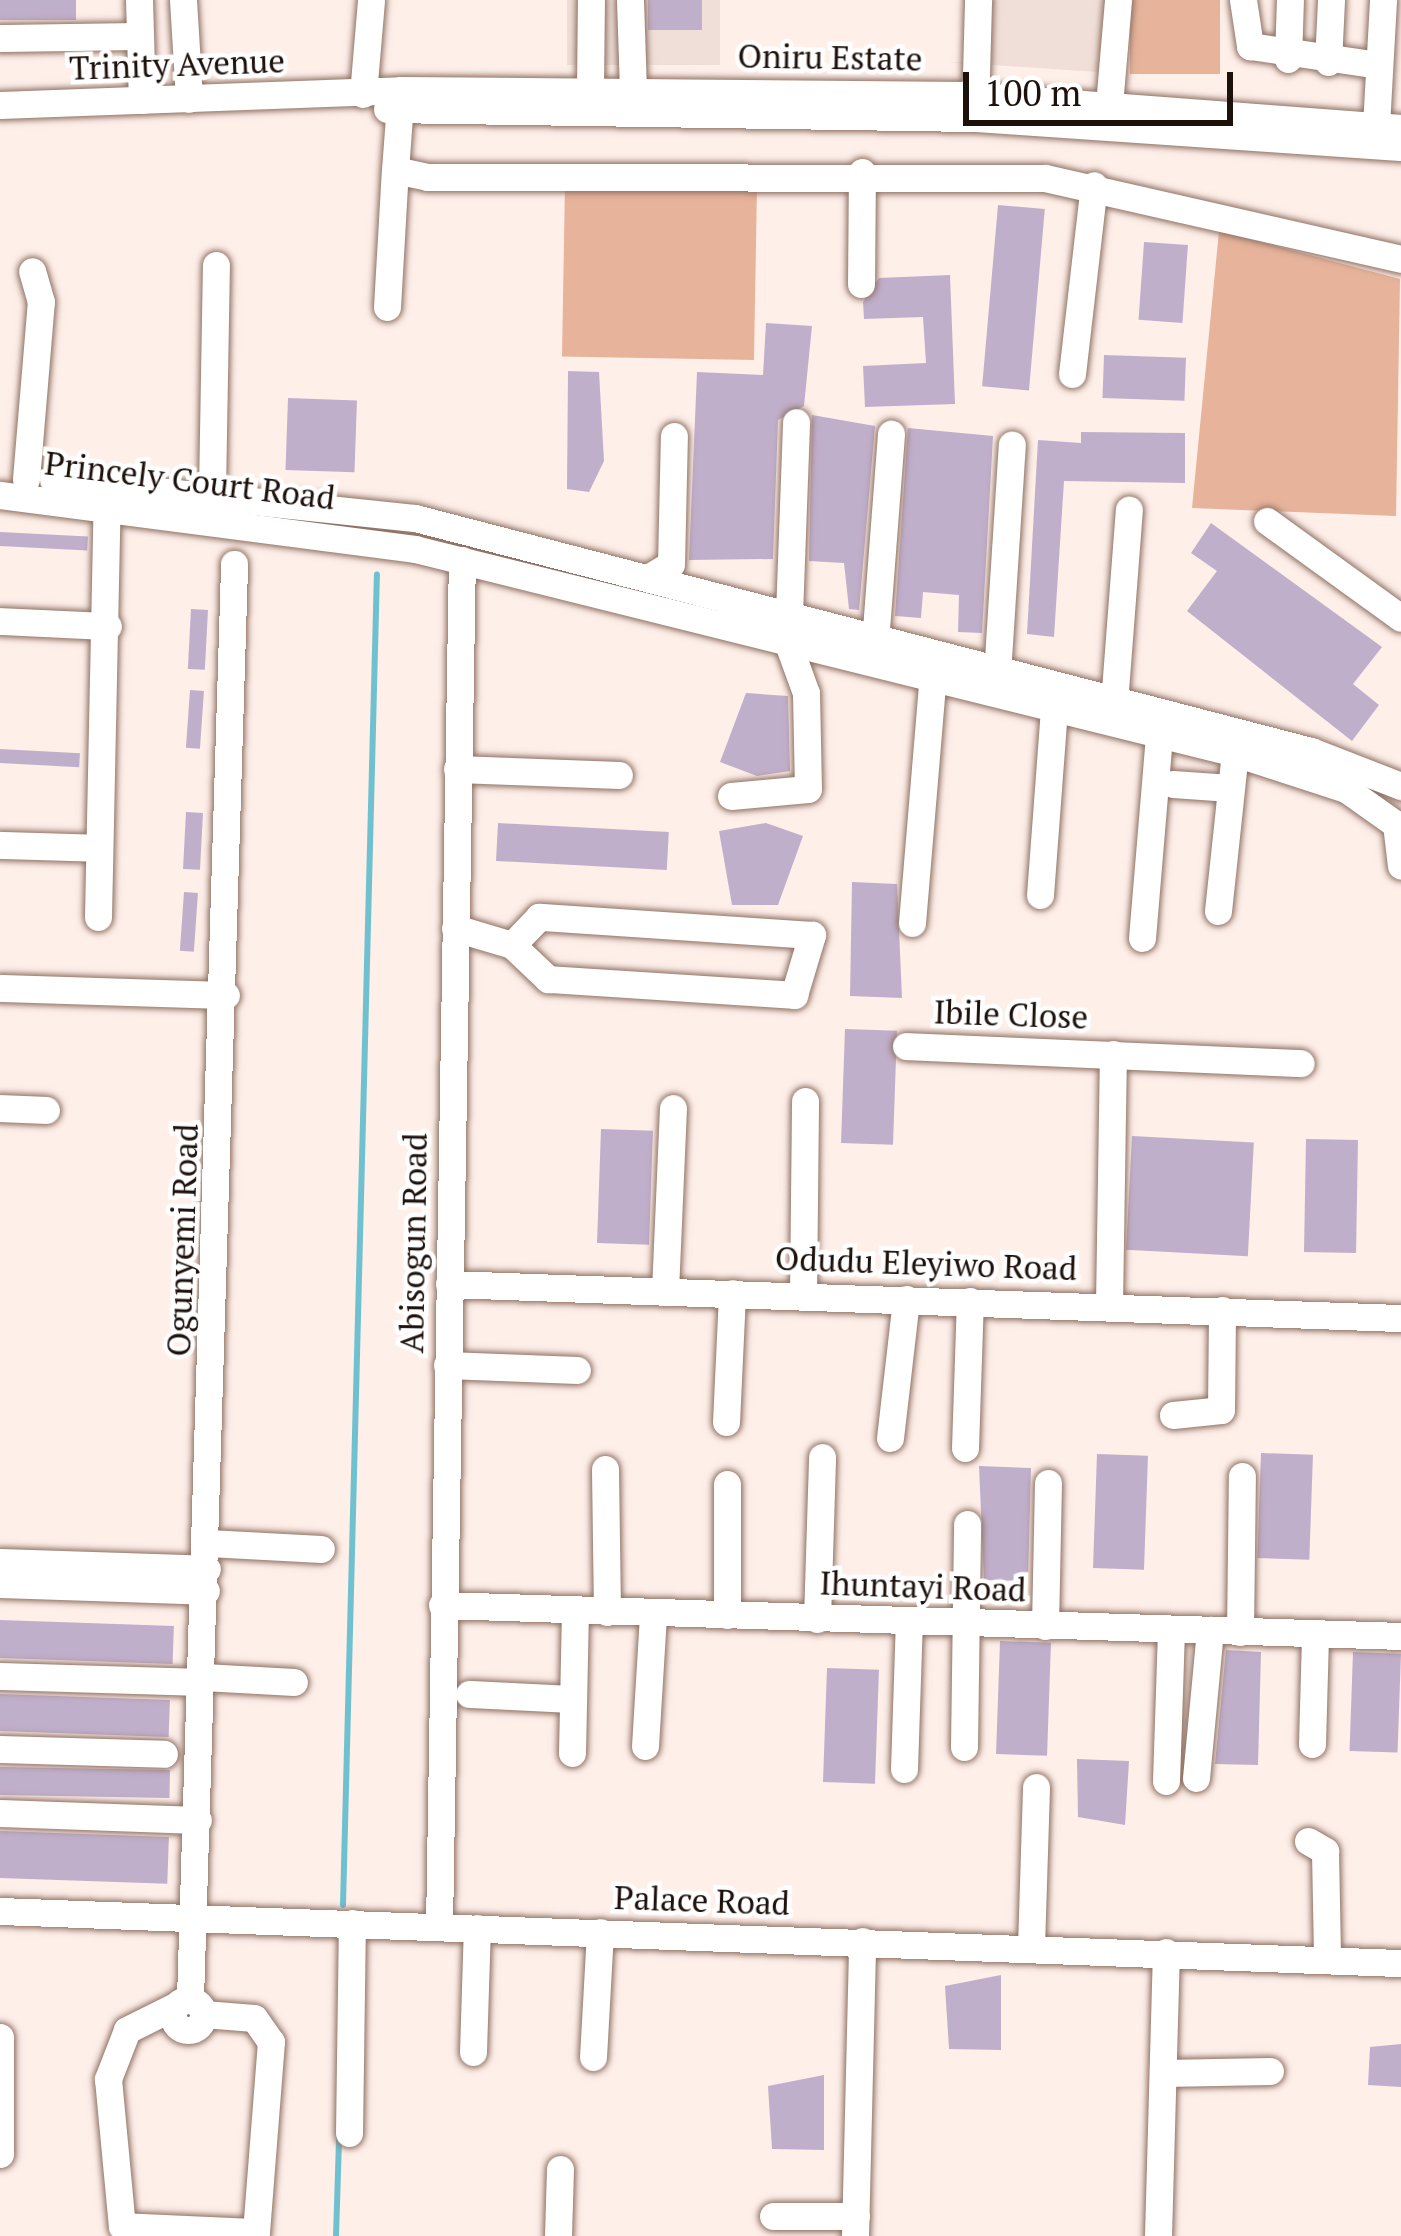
<!DOCTYPE html>
<style>
body{margin:0}
#map{position:relative;width:1401px;height:2236px;overflow:hidden;background:#feefe9;font-family:"PT Serif",serif}
div>[style]{position:absolute}
[style*='--x']{left:calc(var(--x)*1px);top:calc(var(--y)*1px);width:calc(var(--w)*1px);rotate:calc(var(--a)*1deg)}
.built>*{inset:0;background:#f0dfd8;transform-origin:0 0}
.green>*{inset:0;background:#e7b39b;transform-origin:0 0}
.stream>*{height:6px;margin:-3px;padding:0 3px;transform-origin:3px;border-radius:3px;background:#70c1d0}
.building>*{inset:0;background:#c0afcb;transform-origin:0 0}
.roads{filter:drop-shadow(0 0 3px #8f7163) drop-shadow(0 0 3px #8f7163)}
.minor>*{height:27px;margin:-13.5px;padding:0 13.5px;transform-origin:13.5px;border-radius:13.5px;background:#fff}
.minor>.ring{margin:-13.5px;padding:0;box-sizing:content-box;background:none;border:27px solid #fff;border-radius:50%}
span{translate:-50% -50%;white-space:nowrap;text-align:center;line-height:1.15;-webkit-text-stroke:9px #fff;paint-order:stroke}
.street-label{font-size:33px;color:#1d110c}
.scale{position:absolute;left:963px;top:72px;width:270px;height:54px;box-sizing:border-box;border:6px solid #1d110c;border-top:0;padding-left:15px;font-size:36px;line-height:42px;white-space:nowrap;color:#1d110c;-webkit-text-stroke:9px #fff;paint-order:stroke}
</style>
<div id="map">
<div class="built">
<i style="left:567px;top:0;width:153px;height:65px"></i>
<i style="clip-path:polygon(968px 0,1130px 0,1126px 74px,949px 62px,964px 62px)"></i>
</div>
<div class="green">
<i style="left:1130px;top:0;width:90px;height:74px"></i>
<i style="left:757px;top:186px;width:174px;height:192px;rotate:91deg"></i>
<i style="clip-path:polygon(1219px 231px,1400px 279px,1396px 516px,1192px 508px)"></i>
</div>
<div class="stream">
<i style="--x:343;--y:1905;--w:1331;--a:-88.54"></i>
<i style="--x:336;--y:2236;--w:98;--a:-88.2"></i>
</div>
<div class="building">
<i style="left:0;top:0;width:76px;height:20px"></i>
<i style="left:648px;top:0;width:54px;height:30px"></i>
<i style="left:998px;top:205px;width:47px;height:182px;rotate:5deg"></i>
<i style="left:1144px;top:242px;width:44px;height:78px;rotate:4deg"></i>
<i style="clip-path:polygon(950px 275px,955px 404px,865px 407px,863px 366px,926px 363px,923px 317px,864px 319px,863px 302px,879px 278px)"></i>
<i style="clip-path:polygon(766px 323px,812px 326px,804px 406px,778px 420px,773px 559px,689px 560px,697px 372px,763px 375px)"></i>
<i style="left:1104px;top:355px;width:82px;height:43px;rotate:2deg"></i>
<i style="clip-path:polygon(568px 371px,599px 372px,604px 461px,589px 492px,567px 489px)"></i>
<i style="left:288px;top:398px;width:69px;height:72px;rotate:2deg"></i>
<i style="clip-path:polygon(812px 415px,875px 426px,859px 610px,849px 609px,844px 563px,809px 561px)"></i>
<i style="clip-path:polygon(908px 428px,993px 436px,982px 633px,958px 632px,959px 595px,923px 592px,921px 618px,895px 616px)"></i>
<i style="clip-path:polygon(1081px 432px,1185px 433px,1185px 483px,1064px 481px,1054px 637px,1027px 634px,1038px 440px,1081px 443px)"></i>
<i style="clip-path:polygon(1211px 523px,1382px 647px,1353px 684px,1379px 705px,1352px 741px,1187px 611px,1217px 571px,1191px 553px)"></i>
<i style="left:0;top:532px;width:88px;height:14px;rotate:3deg"></i>
<i style="left:191px;top:609px;width:17px;height:60px;rotate:3deg"></i>
<i style="left:190px;top:690px;width:14px;height:58px;rotate:4deg"></i>
<i style="clip-path:polygon(746px 693px,788px 696px,790px 771px,757px 776px,720px 762px)"></i>
<i style="left:0;top:749px;width:80px;height:14px;rotate:3deg"></i>
<i style="left:186px;top:812px;width:17px;height:57px;rotate:3deg"></i>
<i style="left:498px;top:823px;width:171px;height:38px;rotate:3deg"></i>
<i style="clip-path:polygon(766px 823px,803px 836px,778px 905px,732px 905px,719px 831px)"></i>
<i style="clip-path:polygon(852px 882px,897px 884px,902px 998px,850px 996px)"></i>
<i style="left:184px;top:892px;width:14px;height:59px;rotate:4deg"></i>
<i style="left:845px;top:1029px;width:52px;height:114px;rotate:2deg"></i>
<i style="left:601px;top:1129px;width:52px;height:114px;rotate:2deg"></i>
<i style="left:1132px;top:1136px;width:122px;height:114px;rotate:3deg"></i>
<i style="left:1306px;top:1139px;width:52px;height:113px;rotate:1deg"></i>
<i style="left:1261px;top:1453px;width:52px;height:105px;rotate:2deg"></i>
<i style="left:1097px;top:1454px;width:51px;height:114px;rotate:2deg"></i>
<i style="clip-path:polygon(979px 1466px,1031px 1468px,1028px 1581px,984px 1580px)"></i>
<i style="left:0;top:1620px;width:174px;height:38px;rotate:2deg"></i>
<i style="left:1000px;top:1641px;width:51px;height:113px;rotate:2deg"></i>
<i style="clip-path:polygon(1226px 1650px,1261px 1652px,1258px 1765px,1215px 1764px)"></i>
<i style="left:1353px;top:1652px;width:48px;height:99px;rotate:2deg"></i>
<i style="left:827px;top:1668px;width:52px;height:114px;rotate:2deg"></i>
<i style="left:0;top:1694px;width:170px;height:37px;rotate:2deg"></i>
<i style="clip-path:polygon(1077px 1759px,1129px 1761px,1125px 1825px,1078px 1817px)"></i>
<i style="left:0;top:1767px;width:170px;height:28px;rotate:1deg"></i>
<i style="left:0;top:1831px;width:169px;height:47px;rotate:2deg"></i>
<i style="clip-path:polygon(1001px 1975px,1001px 2050px,949px 2049px,945px 1986px)"></i>
<i style="clip-path:polygon(1401px 2044px,1401px 2087px,1368px 2085px,1370px 2047px)"></i>
<i style="clip-path:polygon(824px 2075px,824px 2150px,772px 2149px,768px 2086px)"></i>
</div>
<div class="roads">
<div class="minor">
<i style="--x:139;--y:0;--w:100;--a:88.3"></i>
<i style="--x:183;--y:0;--w:99;--a:86.5"></i>
<i style="--x:630;--y:0;--w:90;--a:88.1"></i>
<i style="--x:1243;--y:0;--w:47;--a:81.3"></i>
<i style="--x:1250;--y:46;--w:130;--a:8.4"></i>
<i style="--x:0;--y:38;--w:140;--a:-0.8"></i>
<i style="--x:1288;--y:59;--w:59;--a:-88.1"></i>
<i style="--x:1328;--y:62;--w:62;--a:-87.2"></i>
<i style="--x:401;--y:90;--w:80;--a:94.3"></i>
<i style="--x:395;--y:170;--w:33;--a:12"></i>
<i style="--x:427;--y:177;--w:618;--a:0.09"></i>
<i style="--x:1045;--y:178;--w:365;--a:12.8"></i>
<i style="--x:590;--y:90;--w:90;--a:-89.4"></i>
<i style="--x:363;--y:94;--w:94;--a:-85.1"></i>
<i style="--x:0;--y:105;--w:401;--a:-2.1"></i>
<i style="--x:401;--y:90;--w:563;--a:0.51"></i>
<i style="--x:964;--y:95;--w:438;--a:4.3"></i>
<i style="--x:387;--y:109;--w:588;--a:0.88"></i>
<i style="--x:975;--y:118;--w:427;--a:3.9"></i>
<i style="--x:975;--y:110;--w:110;--a:-88.4"></i>
<i style="--x:1108;--y:117;--w:117;--a:-85.1"></i>
<i style="--x:1376;--y:126;--w:126;--a:-86.8"></i>
<i style="--x:861;--y:284;--w:112;--a:-89.5"></i>
<i style="--x:387;--y:307;--w:137;--a:-86.7"></i>
<i style="--x:1072;--y:374;--w:190;--a:-83.4"></i>
<i style="--x:26;--y:479;--w:178;--a:-85.2"></i>
<i style="--x:41;--y:302;--w:32;--a:-106"></i>
<i style="--x:53;--y:480;--w:364;--a:6"></i>
<i style="--x:415;--y:518;--w:926;--a:14.58"></i>
<i style="--x:1311;--y:751;--w:97;--a:21.3"></i>
<i style="--x:212;--y:491;--w:226;--a:-89"></i>
<i style="--x:0;--y:495;--w:418;--a:7.4"></i>
<i style="--x:415;--y:549;--w:845;--a:13.97"></i>
<i style="--x:1235;--y:753;--w:117;--a:18"></i>
<i style="--x:1346;--y:789;--w:67;--a:35.3"></i>
<i style="--x:1267;--y:521;--w:165;--a:35.9"></i>
<i style="--x:651;--y:576;--w:23;--a:-31"></i>
<i style="--x:671;--y:564;--w:128;--a:-88.7"></i>
<i style="--x:789;--y:615;--w:193;--a:-87.9"></i>
<i style="--x:0;--y:621;--w:108;--a:2.7"></i>
<i style="--x:875;--y:642;--w:209;--a:-85.6"></i>
<i style="--x:997;--y:674;--w:230;--a:-86.3"></i>
<i style="--x:1114;--y:703;--w:194;--a:-85.6"></i>
<i style="--x:457;--y:769;--w:162;--a:2.1"></i>
<i style="--x:1173;--y:784;--w:57;--a:4"></i>
<i style="--x:731;--y:796;--w:77;--a:-5.2"></i>
<i style="--x:808;--y:789;--w:96;--a:-91.2"></i>
<i style="--x:806;--y:693;--w:47;--a:-110"></i>
<i style="--x:1396;--y:824;--w:42;--a:83.2"></i>
<i style="--x:0;--y:845;--w:99;--a:1.7"></i>
<i style="--x:1040;--y:895;--w:187;--a:-85.7"></i>
<i style="--x:1218;--y:911;--w:159;--a:-83.9"></i>
<i style="--x:98;--y:917;--w:415;--a:-88.8"></i>
<i style="--x:912;--y:923;--w:239;--a:-85.2"></i>
<i style="--x:455;--y:928;--w:59;--a:16.6"></i>
<i style="--x:512;--y:945;--w:50;--a:43.4"></i>
<i style="--x:548;--y:979;--w:247;--a:3.7"></i>
<i style="--x:794;--y:995;--w:63;--a:-73.3"></i>
<i style="--x:812;--y:935;--w:274;--a:-176.2"></i>
<i style="--x:539;--y:917;--w:39;--a:134"></i>
<i style="--x:1142;--y:938;--w:203;--a:-85.2"></i>
<i style="--x:0;--y:988;--w:226;--a:1.8"></i>
<i style="--x:906;--y:1046;--w:395;--a:2.5"></i>
<i style="--x:0;--y:1108;--w:46;--a:2.5"></i>
<i style="--x:449;--y:1284;--w:953;--a:2.05"></i>
<i style="--x:665;--y:1291;--w:183;--a:-87.5"></i>
<i style="--x:803;--y:1296;--w:195;--a:-89.4"></i>
<i style="--x:1109;--y:1305;--w:251;--a:-89.1"></i>
<i style="--x:447;--y:1365;--w:130;--a:2.2"></i>
<i style="--x:1173;--y:1415;--w:48;--a:-5.9"></i>
<i style="--x:1221;--y:1410;--w:100;--a:-89.4"></i>
<i style="--x:726;--y:1422;--w:129;--a:-87.3"></i>
<i style="--x:890;--y:1438;--w:140;--a:-83.4"></i>
<i style="--x:965;--y:1448;--w:147;--a:-88.1"></i>
<i style="--x:605;--y:1469;--w:143;--a:89.2"></i>
<i style="--x:727;--y:1484;--w:131;--a:90"></i>
<i style="--x:208;--y:1543;--w:113;--a:3"></i>
<i style="--x:0;--y:1562;--w:207;--a:1.9"></i>
<i style="--x:0;--y:1584;--w:206;--a:1.9"></i>
<i style="--x:442;--y:1605;--w:960;--a:1.85"></i>
<i style="--x:817;--y:1619;--w:162;--a:-88.2"></i>
<i style="--x:1045;--y:1626;--w:143;--a:-88.8"></i>
<i style="--x:1240;--y:1632;--w:156;--a:-89.3"></i>
<i style="--x:0;--y:1676;--w:203;--a:1.7"></i>
<i style="--x:203;--y:1677;--w:91;--a:3.1"></i>
<i style="--x:469;--y:1694;--w:104;--a:2.8"></i>
<i style="--x:1312;--y:1744;--w:110;--a:-88.4"></i>
<i style="--x:645;--y:1746;--w:132;--a:-86.5"></i>
<i style="--x:964;--y:1747;--w:223;--a:-89.2"></i>
<i style="--x:0;--y:1749;--w:164;--a:1.7"></i>
<i style="--x:572;--y:1753;--w:141;--a:-88.8"></i>
<i style="--x:904;--y:1769;--w:148;--a:-88.1"></i>
<i style="--x:1196;--y:1778;--w:149;--a:-84.6"></i>
<i style="--x:1166;--y:1781;--w:152;--a:-88.1"></i>
<i style="--x:0;--y:1813;--w:198;--a:2"></i>
<i style="--x:1308;--y:1841;--w:20;--a:30"></i>
<i style="--x:1325;--y:1851;--w:109;--a:88.9"></i>
<i style="--x:0;--y:1911;--w:1402;--a:2.13"></i>
<i style="--x:439;--y:1927;--w:1367;--a:-89.04"></i>
<i style="--x:1031;--y:1947;--w:160;--a:-88.2"></i>
<i style="--x:190;--y:1999;--w:1436;--a:-88.24"></i>
<i class="ring" style="left:173px;top:2000px;width:3px;height:3px"></i>
<i style="--x:175;--y:2006;--w:54;--a:153.4"></i>
<i style="--x:127;--y:2030;--w:53;--a:111.2"></i>
<i style="--x:108;--y:2079;--w:148;--a:84.6"></i>
<i style="--x:122;--y:2226;--w:134;--a:2.6"></i>
<i style="--x:256;--y:2232;--w:191;--a:-85.5"></i>
<i style="--x:271;--y:2042;--w:29;--a:-125"></i>
<i style="--x:254;--y:2018;--w:51;--a:-175.5"></i>
<i style="--x:0;--y:2037;--w:117;--a:90"></i>
<i style="--x:473;--y:2052;--w:124;--a:-88.2"></i>
<i style="--x:593;--y:2057;--w:125;--a:-86.8"></i>
<i style="--x:1163;--y:2073;--w:107;--a:-1.1"></i>
<i style="--x:349;--y:2133;--w:210;--a:-89.2"></i>
<i style="--x:773;--y:2216;--w:83;--a:0"></i>
<i style="--x:558;--y:2236;--w:67;--a:-88.3"></i>
<i style="--x:855;--y:2236;--w:295;--a:-88.6"></i>
<i style="--x:1158;--y:2236;--w:284;--a:-88.4"></i>
</div>
</div>
<div class="street-label">
<span style="left:830px;top:57px;rotate:1deg">Oniru Estate</span>
<span style="left:177px;top:64px;rotate:-2deg">Trinity Avenue</span>
<span style="left:190px;top:480px;rotate:7deg">Princely Court Road</span>
<span style="left:1011px;top:1014px;rotate:2deg">Ibile Close</span>
<span style="left:182px;top:1240px;rotate:-88deg">Ogunyemi Road</span>
<span style="left:413px;top:1243px;rotate:-89deg">Abisogun Road</span>
<span style="left:926px;top:1263px;rotate:2deg">Odudu Eleyiwo Road</span>
<span style="left:923px;top:1586px;rotate:2deg">Ihuntayi Road</span>
<span style="left:702px;top:1900px;rotate:2deg">Palace Road</span>
</div>
<div class="scale">100 m</div>
</div>
